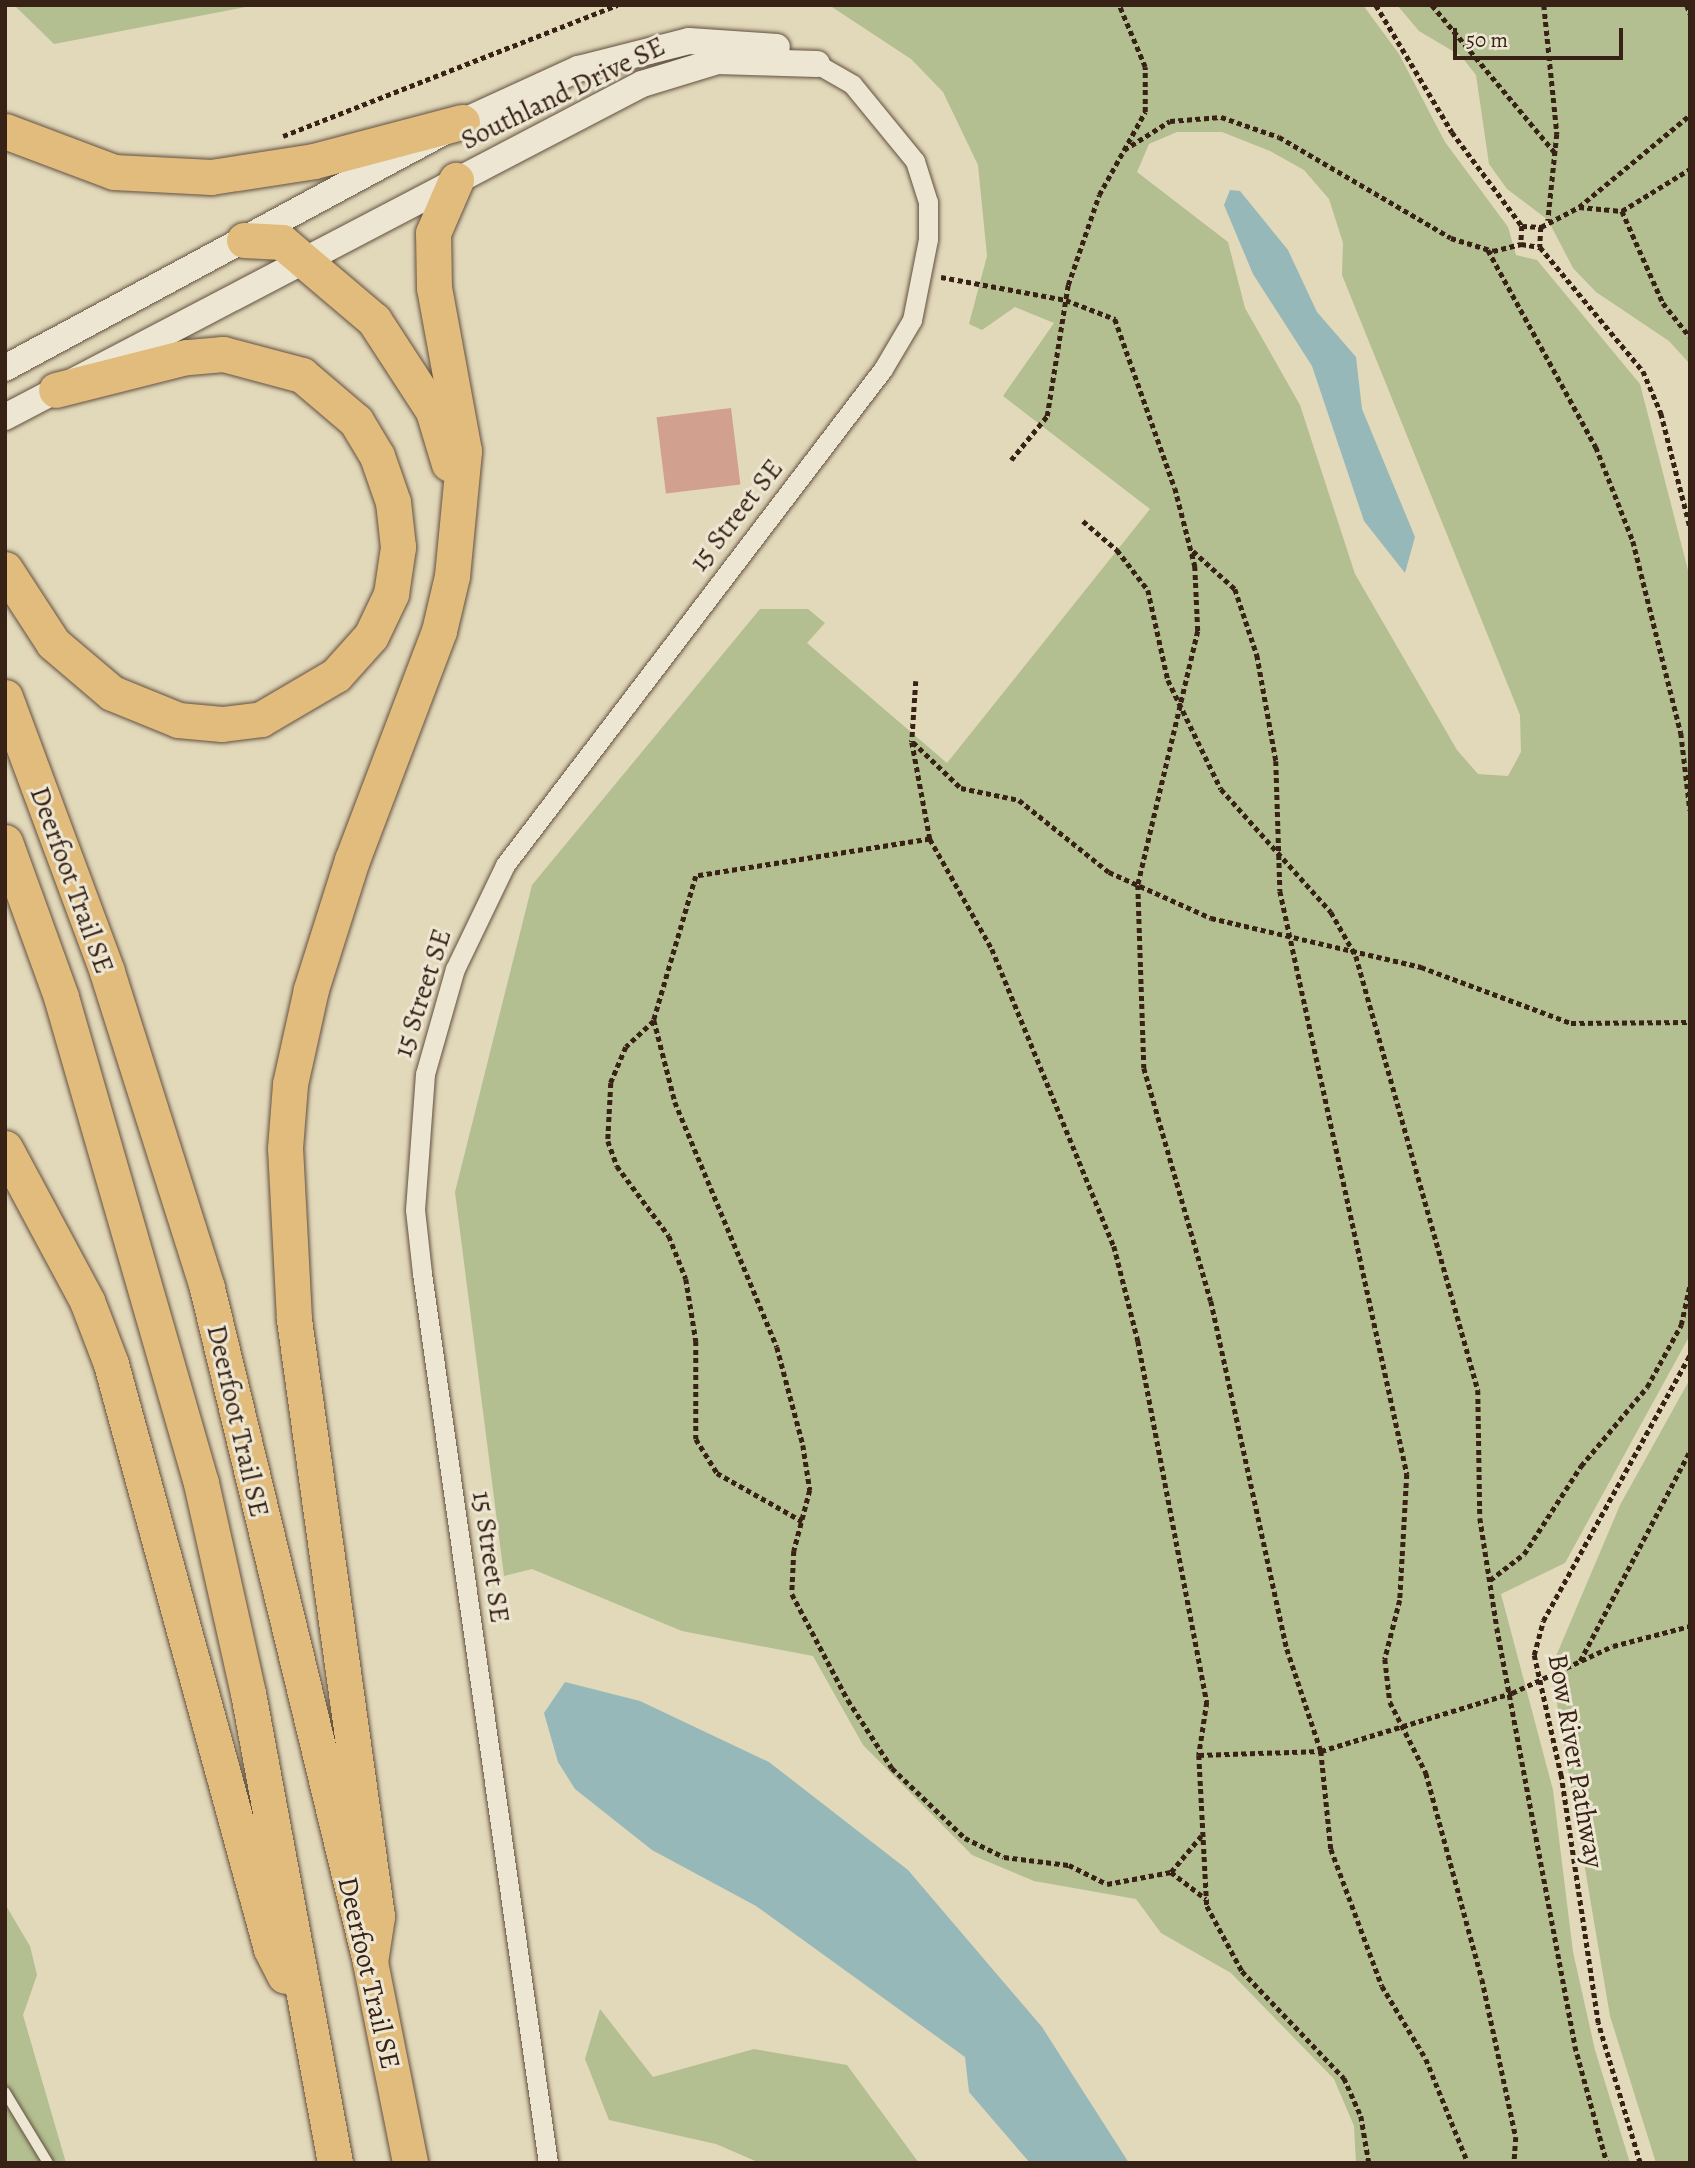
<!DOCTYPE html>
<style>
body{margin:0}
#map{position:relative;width:1695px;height:2168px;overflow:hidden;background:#e2d8ba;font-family:Alegreya,serif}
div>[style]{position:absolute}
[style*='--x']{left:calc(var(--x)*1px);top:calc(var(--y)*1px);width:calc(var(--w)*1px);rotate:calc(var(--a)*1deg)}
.green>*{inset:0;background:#b3bf90}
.water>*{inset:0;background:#97b8b8}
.building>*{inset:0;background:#d2a08f;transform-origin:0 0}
.path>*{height:4.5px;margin-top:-2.25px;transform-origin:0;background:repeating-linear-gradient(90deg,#382216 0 5px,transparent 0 8.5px)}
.roads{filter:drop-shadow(0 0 2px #62503f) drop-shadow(0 0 2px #62503f)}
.lane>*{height:10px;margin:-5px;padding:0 5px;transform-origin:5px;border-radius:5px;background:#ece6d2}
.street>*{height:19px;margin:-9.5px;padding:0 9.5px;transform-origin:9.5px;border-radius:9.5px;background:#ece6d2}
.secondary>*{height:26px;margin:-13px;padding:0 13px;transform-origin:13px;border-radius:13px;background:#ece6d2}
.highway>*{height:35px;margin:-17.5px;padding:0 17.5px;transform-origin:17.5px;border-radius:17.5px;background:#e1bc7d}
span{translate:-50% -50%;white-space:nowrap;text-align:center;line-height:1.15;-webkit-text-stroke:6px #ece6d2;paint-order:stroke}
.street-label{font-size:28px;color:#382216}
.frame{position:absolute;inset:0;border:7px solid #382216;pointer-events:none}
.scale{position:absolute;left:1453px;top:28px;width:170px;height:32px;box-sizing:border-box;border:4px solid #382216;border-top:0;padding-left:9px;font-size:21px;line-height:24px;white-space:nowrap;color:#382216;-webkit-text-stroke:5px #ece6d2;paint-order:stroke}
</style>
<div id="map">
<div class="green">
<i style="clip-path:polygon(14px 5px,256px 5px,54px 44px)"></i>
<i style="clip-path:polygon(evenodd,829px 5px,1363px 5px,1399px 54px,1445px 142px,1508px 227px,1516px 255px,1537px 260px,1640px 384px,1690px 578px,1690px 1335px,1565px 1563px,1501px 1594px,1553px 1790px,1573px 1952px,1595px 2050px,1630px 2163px,1356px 2163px,1354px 2126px,1334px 2079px,1231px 1973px,1161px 1933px,1136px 1899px,1034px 1881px,972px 1855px,863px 1745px,813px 1656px,682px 1631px,532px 1569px,504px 1576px,455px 1192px,532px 885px,760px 609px,808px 609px,825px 623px,807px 643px,947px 763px,1150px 509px,1003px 396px,1054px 323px,1015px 307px,982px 330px,969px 324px,987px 256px,978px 165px,943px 92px,911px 59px,829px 5px,1177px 132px,1222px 132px,1270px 151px,1304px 170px,1329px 199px,1343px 243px,1342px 275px,1520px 715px,1521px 752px,1508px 776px,1478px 774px,1457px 750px,1355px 574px,1300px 405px,1245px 308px,1228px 242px,1137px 172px,1149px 144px,1177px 132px)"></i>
<i style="clip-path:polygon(1397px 5px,1690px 5px,1690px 364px,1669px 341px,1596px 292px,1573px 268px,1548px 220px,1507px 189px,1489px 164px,1476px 75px,1461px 56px,1419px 31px)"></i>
<i style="clip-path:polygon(1690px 1379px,1690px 2163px,1656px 2163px,1610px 2016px,1551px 1668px,1620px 1505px)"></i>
<i style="clip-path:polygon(5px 1904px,30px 1946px,37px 1975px,23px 2015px,66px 2163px,5px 2163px)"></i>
<i style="clip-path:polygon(600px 2009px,653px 2077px,754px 2049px,847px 2065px,919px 2163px,760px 2163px,716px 2144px,609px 2120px,585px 2059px)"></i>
</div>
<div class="water">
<i style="clip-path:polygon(1230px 190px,1240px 191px,1288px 250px,1317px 312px,1356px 357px,1362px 409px,1415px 537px,1405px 573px,1364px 521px,1312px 366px,1253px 274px,1224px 205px)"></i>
<i style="clip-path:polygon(565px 1682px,640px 1701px,769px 1762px,908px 1870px,1042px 2027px,1129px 2163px,1030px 2163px,969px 2092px,965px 2057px,756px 1906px,652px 1850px,575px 1789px,558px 1762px,544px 1713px)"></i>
</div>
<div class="building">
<i style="left:731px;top:408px;width:77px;height:75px;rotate:83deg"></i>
</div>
<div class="path">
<i style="--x:1376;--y:5;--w:148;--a:59.1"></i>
<i style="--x:1452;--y:132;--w:117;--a:53.3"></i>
<i style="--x:1522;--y:226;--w:18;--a:93"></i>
<i style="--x:1521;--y:244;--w:19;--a:9"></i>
<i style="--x:1432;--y:5;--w:195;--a:50.2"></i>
<i style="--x:1544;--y:5;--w:130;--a:84.2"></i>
<i style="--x:1557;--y:134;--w:87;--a:95.9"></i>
<i style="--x:1687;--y:5;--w:9;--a:72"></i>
<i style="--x:283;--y:136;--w:359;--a:-21.4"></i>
<i style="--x:1124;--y:150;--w:54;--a:-32.2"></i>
<i style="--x:1170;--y:121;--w:51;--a:-4.5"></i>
<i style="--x:1221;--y:117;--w:61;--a:19"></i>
<i style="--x:1279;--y:137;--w:199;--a:30.4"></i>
<i style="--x:1451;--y:238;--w:44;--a:17.2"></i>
<i style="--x:1493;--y:251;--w:29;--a:-14"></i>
<i style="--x:1579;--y:207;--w:43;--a:5.3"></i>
<i style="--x:1622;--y:211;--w:80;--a:-31.7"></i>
<i style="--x:1622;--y:211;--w:101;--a:66"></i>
<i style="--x:1663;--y:303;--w:43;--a:51.5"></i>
<i style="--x:1522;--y:226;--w:19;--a:3"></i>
<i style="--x:1541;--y:227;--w:20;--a:93"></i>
<i style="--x:1541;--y:227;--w:43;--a:-27.8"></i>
<i style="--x:1579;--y:207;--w:144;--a:-39.7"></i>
<i style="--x:1540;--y:247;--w:161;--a:50.3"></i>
<i style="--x:1643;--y:371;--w:46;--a:66.8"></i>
<i style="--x:1661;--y:413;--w:118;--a:75.7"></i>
<i style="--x:1488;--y:250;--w:225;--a:61.3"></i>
<i style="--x:1596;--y:447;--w:101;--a:68.5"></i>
<i style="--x:1633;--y:541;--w:198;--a:76"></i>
<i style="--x:1681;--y:733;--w:78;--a:83.3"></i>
<i style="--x:941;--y:277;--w:127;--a:10.4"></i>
<i style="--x:1066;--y:300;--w:53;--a:21.2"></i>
<i style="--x:1115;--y:319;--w:179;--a:70.5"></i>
<i style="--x:1175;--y:488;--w:81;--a:75.6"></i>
<i style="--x:1195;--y:566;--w:65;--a:87.4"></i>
<i style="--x:1198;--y:631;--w:261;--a:103.3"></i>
<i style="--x:1138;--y:885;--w:183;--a:88.1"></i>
<i style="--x:1144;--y:1068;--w:242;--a:74"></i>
<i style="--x:1211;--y:1301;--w:356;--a:77.7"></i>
<i style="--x:1287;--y:1649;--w:108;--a:71.6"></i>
<i style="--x:1321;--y:1751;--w:99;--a:84.2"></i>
<i style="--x:1331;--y:1849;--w:146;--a:69.6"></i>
<i style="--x:1382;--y:1986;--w:85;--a:58.9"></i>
<i style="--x:1426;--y:2059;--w:112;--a:68"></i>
<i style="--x:1011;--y:460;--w:57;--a:-50.7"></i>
<i style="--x:1047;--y:416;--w:133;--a:-80.9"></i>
<i style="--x:1068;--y:285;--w:95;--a:-71"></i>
<i style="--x:1099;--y:195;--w:95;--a:-61"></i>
<i style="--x:1145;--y:112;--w:45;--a:-90"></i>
<i style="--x:1145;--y:67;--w:67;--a:-112.8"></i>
<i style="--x:1083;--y:521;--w:45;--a:40.5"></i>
<i style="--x:1117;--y:550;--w:51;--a:52.2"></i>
<i style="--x:1148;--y:590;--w:92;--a:77.5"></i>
<i style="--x:1168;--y:680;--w:121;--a:64.1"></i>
<i style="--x:1221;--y:789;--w:165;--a:48.2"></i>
<i style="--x:1331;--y:912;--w:51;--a:60.4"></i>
<i style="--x:1356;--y:956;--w:451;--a:74.3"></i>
<i style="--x:1478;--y:1390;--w:128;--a:89.1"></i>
<i style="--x:1480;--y:1518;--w:111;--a:81.2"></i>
<i style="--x:1497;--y:1628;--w:425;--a:79.4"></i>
<i style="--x:1575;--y:2046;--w:121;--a:74.7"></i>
<i style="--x:1193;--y:551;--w:57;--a:42.1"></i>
<i style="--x:1235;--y:589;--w:70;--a:71.6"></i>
<i style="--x:1257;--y:655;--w:108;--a:79.8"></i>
<i style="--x:1276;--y:761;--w:130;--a:88.2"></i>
<i style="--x:1280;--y:891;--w:597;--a:77.71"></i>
<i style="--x:1407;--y:1474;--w:126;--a:93.2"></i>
<i style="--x:1400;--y:1600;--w:61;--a:104.3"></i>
<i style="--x:1385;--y:1659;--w:43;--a:83.4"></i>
<i style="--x:1390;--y:1702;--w:80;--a:63.1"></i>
<i style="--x:1426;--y:1773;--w:213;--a:74.8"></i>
<i style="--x:1482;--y:1979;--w:162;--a:77.9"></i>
<i style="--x:1516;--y:2137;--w:26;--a:94"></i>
<i style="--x:916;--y:681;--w:61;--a:93.8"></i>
<i style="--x:912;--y:742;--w:99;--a:79.5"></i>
<i style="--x:930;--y:839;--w:126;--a:60.6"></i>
<i style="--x:992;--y:949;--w:321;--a:67.7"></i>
<i style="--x:1114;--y:1246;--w:98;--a:75.8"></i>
<i style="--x:1138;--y:1341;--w:368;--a:79.2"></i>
<i style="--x:1207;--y:1702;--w:54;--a:98.6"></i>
<i style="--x:1199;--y:1755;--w:151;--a:87"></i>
<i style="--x:1207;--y:1906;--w:74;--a:61.7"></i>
<i style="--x:1242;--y:1971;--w:148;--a:46.4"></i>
<i style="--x:1344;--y:2078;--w:42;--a:65.9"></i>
<i style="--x:1361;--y:2116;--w:48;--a:80.3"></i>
<i style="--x:913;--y:742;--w:66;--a:43.8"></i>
<i style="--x:961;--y:788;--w:59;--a:11.7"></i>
<i style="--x:1019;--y:800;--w:115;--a:38.7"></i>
<i style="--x:1109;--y:872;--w:112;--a:24.3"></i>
<i style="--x:1211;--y:918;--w:216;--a:13.1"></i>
<i style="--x:1421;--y:967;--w:160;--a:20.5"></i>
<i style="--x:1571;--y:1023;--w:119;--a:-0.5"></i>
<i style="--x:930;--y:839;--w:237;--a:171"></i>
<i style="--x:696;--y:876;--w:150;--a:106.3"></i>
<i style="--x:654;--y:1020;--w:85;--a:75.6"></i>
<i style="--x:675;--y:1102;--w:265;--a:67.4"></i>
<i style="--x:777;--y:1347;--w:101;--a:75.1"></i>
<i style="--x:803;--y:1445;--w:46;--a:81.2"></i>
<i style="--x:810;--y:1490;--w:63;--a:104.7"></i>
<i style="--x:794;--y:1551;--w:43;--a:92.7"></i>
<i style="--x:792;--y:1594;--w:120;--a:62.2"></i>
<i style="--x:848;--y:1700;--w:81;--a:57.1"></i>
<i style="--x:892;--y:1768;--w:101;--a:43.8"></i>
<i style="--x:965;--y:1838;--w:43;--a:26"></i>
<i style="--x:1004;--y:1857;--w:65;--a:7"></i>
<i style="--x:1069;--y:1865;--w:42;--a:26.6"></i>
<i style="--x:1107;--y:1884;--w:65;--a:-10.6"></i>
<i style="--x:1171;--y:1872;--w:47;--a:-50.2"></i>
<i style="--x:654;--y:1021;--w:38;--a:137"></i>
<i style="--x:626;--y:1047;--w:39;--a:113"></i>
<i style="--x:611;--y:1083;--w:58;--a:93"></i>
<i style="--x:608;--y:1141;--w:27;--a:70"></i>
<i style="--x:617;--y:1166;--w:87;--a:53.4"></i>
<i style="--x:669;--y:1236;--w:46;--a:68.4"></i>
<i style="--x:686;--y:1279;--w:63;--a:80.8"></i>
<i style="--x:696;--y:1341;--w:98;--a:90"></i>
<i style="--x:696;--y:1439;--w:40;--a:58"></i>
<i style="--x:717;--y:1473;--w:98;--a:29.5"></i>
<i style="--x:1490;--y:1580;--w:43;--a:-37.4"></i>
<i style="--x:1524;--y:1554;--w:105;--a:-57.1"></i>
<i style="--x:1581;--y:1466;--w:103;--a:-50.1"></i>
<i style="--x:1647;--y:1387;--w:71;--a:-61.3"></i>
<i style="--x:1681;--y:1325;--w:42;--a:-77.6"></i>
<i style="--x:1580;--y:1661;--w:237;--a:-62.4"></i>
<i style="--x:1199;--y:1755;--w:122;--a:-1.9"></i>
<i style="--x:1321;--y:1751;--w:200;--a:-16.9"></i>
<i style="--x:1512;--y:1693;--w:111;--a:-25"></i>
<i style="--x:1613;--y:1646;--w:80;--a:-14.6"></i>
<i style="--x:1171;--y:1872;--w:44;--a:37.6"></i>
<i style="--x:1640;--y:2163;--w:146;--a:-106.7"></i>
<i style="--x:1598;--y:2023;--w:250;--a:-98.5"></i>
<i style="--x:1561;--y:1776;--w:124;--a:-102.6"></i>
<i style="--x:1534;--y:1655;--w:35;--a:-75"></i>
<i style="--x:1543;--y:1621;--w:304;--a:-61.1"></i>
</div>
<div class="roads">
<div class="lane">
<i style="--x:5;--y:2092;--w:83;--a:58.8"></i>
</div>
<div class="street">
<i style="--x:548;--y:2163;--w:899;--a:-98.06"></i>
<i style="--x:422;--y:1273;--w:63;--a:-96.3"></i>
<i style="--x:415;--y:1210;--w:136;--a:-85.8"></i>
<i style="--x:425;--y:1074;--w:109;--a:-74.1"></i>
<i style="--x:455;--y:969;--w:115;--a:-64.3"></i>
<i style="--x:505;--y:865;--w:624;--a:-52.69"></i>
<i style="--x:883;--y:369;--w:57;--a:-59.4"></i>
<i style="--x:912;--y:320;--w:83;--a:-78.8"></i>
<i style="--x:928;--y:239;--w:37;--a:-90"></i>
<i style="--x:928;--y:202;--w:43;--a:-107.6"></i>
<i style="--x:915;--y:161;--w:99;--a:-129.3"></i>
<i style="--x:852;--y:84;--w:40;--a:-150.3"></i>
</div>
<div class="secondary">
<i style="--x:5;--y:368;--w:519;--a:-28.29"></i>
<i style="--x:462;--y:122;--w:128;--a:-24.6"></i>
<i style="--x:578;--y:69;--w:114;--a:-14.2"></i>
<i style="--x:689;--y:41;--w:88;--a:3.9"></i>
<i style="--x:5;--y:417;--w:719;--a:-27.6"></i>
<i style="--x:642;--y:84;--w:78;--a:-17"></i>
<i style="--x:717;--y:61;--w:100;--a:1.7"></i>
</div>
<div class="highway">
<i style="--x:5;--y:131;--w:116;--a:20.6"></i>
<i style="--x:114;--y:172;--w:97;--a:3"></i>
<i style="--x:211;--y:177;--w:104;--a:-8.8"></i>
<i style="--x:314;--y:161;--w:153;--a:-14.8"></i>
<i style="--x:244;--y:240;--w:38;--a:3"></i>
<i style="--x:282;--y:242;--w:121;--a:40.3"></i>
<i style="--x:374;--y:320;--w:108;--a:57"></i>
<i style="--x:433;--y:411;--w:55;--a:73.2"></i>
<i style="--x:5;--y:569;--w:88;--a:57"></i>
<i style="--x:53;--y:643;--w:77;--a:40.3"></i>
<i style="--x:112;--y:693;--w:71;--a:22.2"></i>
<i style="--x:178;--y:720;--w:44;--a:5.2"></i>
<i style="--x:222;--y:724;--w:39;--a:-7"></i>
<i style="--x:261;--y:719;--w:87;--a:-30.4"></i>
<i style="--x:336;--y:675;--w:52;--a:-48.1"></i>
<i style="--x:371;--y:636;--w:47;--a:-64.5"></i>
<i style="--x:391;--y:594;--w:48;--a:-81.5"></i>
<i style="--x:398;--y:547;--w:45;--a:-96.3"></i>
<i style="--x:393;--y:502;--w:49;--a:-109.2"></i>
<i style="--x:377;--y:456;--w:41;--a:-121"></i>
<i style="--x:356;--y:421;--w:71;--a:-139.6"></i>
<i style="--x:302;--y:375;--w:82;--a:-165.1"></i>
<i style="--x:223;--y:354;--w:37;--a:175"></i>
<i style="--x:186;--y:357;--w:134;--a:165.8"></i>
<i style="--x:5;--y:697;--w:293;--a:69.6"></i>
<i style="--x:107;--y:972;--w:331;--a:72.4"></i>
<i style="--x:207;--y:1288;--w:693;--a:76.4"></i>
<i style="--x:370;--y:1962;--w:205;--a:78.7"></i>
<i style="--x:5;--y:842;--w:165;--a:70.1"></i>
<i style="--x:61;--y:997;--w:506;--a:73.93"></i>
<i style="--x:201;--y:1483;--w:215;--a:77.4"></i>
<i style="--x:248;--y:1693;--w:478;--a:79.5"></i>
<i style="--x:5;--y:1148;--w:174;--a:61.8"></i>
<i style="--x:87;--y:1301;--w:67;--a:69.1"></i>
<i style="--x:111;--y:1364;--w:606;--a:74.7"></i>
<i style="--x:271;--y:1949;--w:30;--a:63"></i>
<i style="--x:370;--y:1962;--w:47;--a:-81.3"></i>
<i style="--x:377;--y:1916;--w:603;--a:-97.92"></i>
<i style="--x:294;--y:1319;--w:171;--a:-93"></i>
<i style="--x:285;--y:1148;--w:64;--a:-85.5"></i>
<i style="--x:290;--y:1084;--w:97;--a:-77.5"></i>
<i style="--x:311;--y:989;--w:135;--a:-72.4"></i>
<i style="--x:352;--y:860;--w:245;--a:-69.2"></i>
<i style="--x:439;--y:631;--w:57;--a:-76.7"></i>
<i style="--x:452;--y:576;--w:126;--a:-84.5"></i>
<i style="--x:464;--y:451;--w:166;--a:-100.4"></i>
<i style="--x:434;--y:288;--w:55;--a:-91"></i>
<i style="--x:433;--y:233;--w:58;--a:-66.5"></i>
</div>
</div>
<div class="street-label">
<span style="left:563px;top:93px;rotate:-26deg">Southland Drive SE</span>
<span style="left:736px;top:515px;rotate:-52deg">15 Street SE</span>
<span style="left:72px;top:880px;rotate:70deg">Deerfoot Trail SE</span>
<span style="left:422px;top:993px;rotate:-72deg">15 Street SE</span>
<span style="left:238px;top:1421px;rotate:77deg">Deerfoot Trail SE</span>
<span style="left:491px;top:1557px;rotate:82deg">15 Street SE</span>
<span style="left:1576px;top:1761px;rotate:80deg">Bow River Pathway</span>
<span style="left:369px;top:1973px;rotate:77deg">Deerfoot Trail SE</span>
</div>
<div class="frame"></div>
<div class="scale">50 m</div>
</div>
